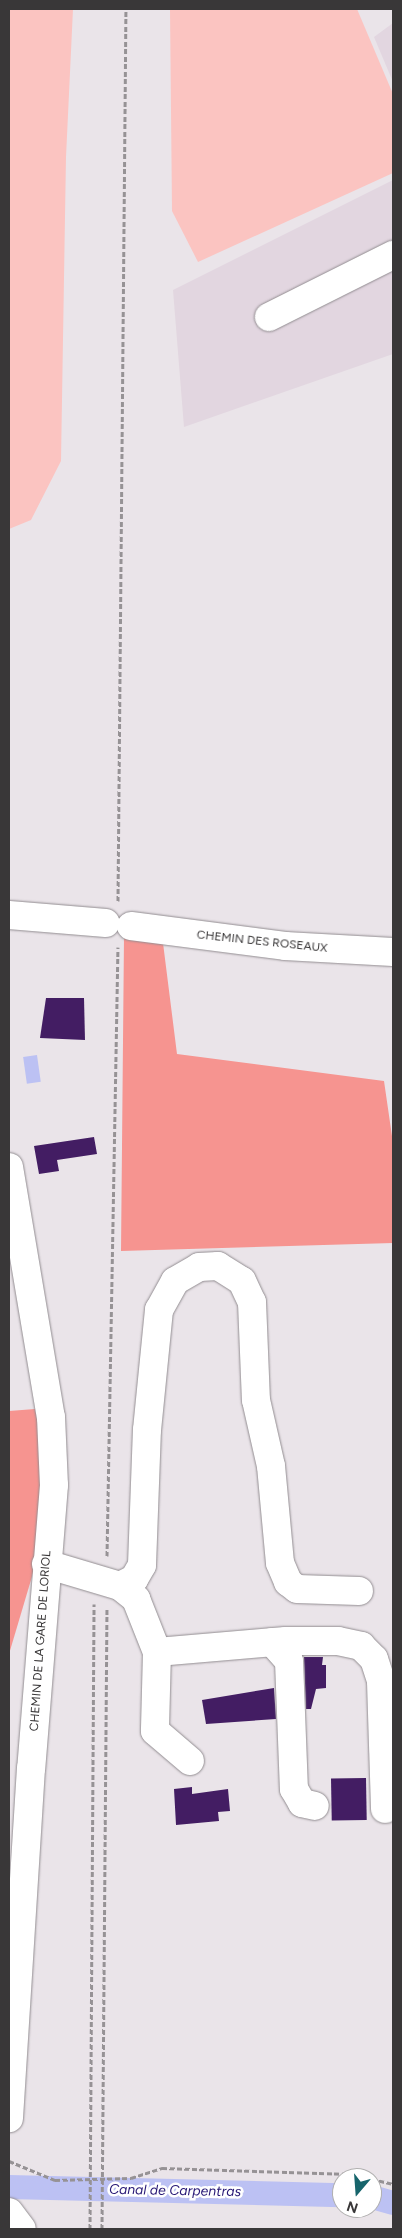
<!DOCTYPE html>
<style>
body{margin:0}
#map{position:relative;width:402px;height:2238px;overflow:hidden;background:#eae4e9;font-family:Figtree,sans-serif}
div>[style]{position:absolute}
[style*='--x']{left:calc(var(--x)*1px);top:calc(var(--y)*1px);width:calc(var(--w)*1px);rotate:calc(var(--a)*1deg)}
.built>*{inset:0;background:#e2d6e0}
.green>*{inset:0;background:#fbc4c1}
.forest>*{inset:0;background:#f69490}
.water>*{inset:0;background:#bcc1f3;transform-origin:0 0}
.canal>*{height:24px;margin:-12px;padding:0 12px;transform-origin:12px;border-radius:12px;background:#bcc1f3}
.building>*{inset:0;background:#431d63;transform-origin:0 0}
.path>*{height:3px;margin-top:-1.5px;transform-origin:0;background:repeating-linear-gradient(90deg,#969295 0 5px,transparent 0 7.5px)}
.roads{filter:drop-shadow(0 0 1px #928d91) drop-shadow(0 0 1px #928d91)}
.minor>*{height:28px;margin:-14px;padding:0 14px;transform-origin:14px;border-radius:14px;background:#fff}
.path-bridge>*{height:3px;margin-top:-1.5px;transform-origin:0;background:repeating-linear-gradient(90deg,#969295 0 5px,transparent 0 7.5px)}
span{translate:-50% -50%;white-space:nowrap;text-align:center;line-height:1.15;-webkit-text-stroke:5px #fff;paint-order:stroke}
.street-label{font-size:12px;color:#393738}
.water-label{font-size:14px;color:#271775;font-style:italic}
.frame{position:absolute;inset:0;border:10px solid #393738;pointer-events:none}
.north{position:absolute;left:332px;top:2168px;width:50px;height:50px;box-sizing:border-box;background:#fff;border:1px solid #b0afaf;border-radius:50%;rotate:198deg;font-size:14px;font-weight:700;line-height:20px;text-align:center;color:#393738}
.north::after{content:'';display:block;margin:auto;width:18px;height:22px;background:#17656c;clip-path:polygon(50% 0,100% 100%,50% 72%,0 100%)}
</style>
<div id="map">
<div class="built">
<i style="clip-path:polygon(393px 23px,393px 82px,374px 37px)"></i>
<i style="clip-path:polygon(393px 180px,393px 354px,184px 427px,173px 290px)"></i>
</div>
<div class="green">
<i style="clip-path:polygon(9px 9px,73px 9px,66px 157px,61px 461px,31px 520px,9px 529px)"></i>
<i style="clip-path:polygon(170px 9px,357px 9px,393px 94px,393px 173px,198px 262px,172px 211px)"></i>
</div>
<div class="forest">
<i style="clip-path:polygon(124px 936px,163px 943px,177px 1054px,384px 1081px,393px 1143px,393px 1243px,121px 1251px)"></i>
<i style="clip-path:polygon(35px 1409px,44px 1455px,39px 1553px,9px 1654px,9px 1411px)"></i>
</div>
<div class="water">
<i style="left:37px;top:1055px;width:27px;height:14px;rotate:82deg"></i>
</div>
<div class="canal">
<i style="--x:9;--y:2187;--w:333;--a:1.4"></i>
<i style="--x:372;--y:2197;--w:22;--a:16"></i>
</div>
<div class="building">
<i style="clip-path:polygon(46px 998px,84px 998px,85px 1040px,40px 1038px)"></i>
<i style="clip-path:polygon(94px 1137px,97px 1154px,57px 1160px,59px 1171px,39px 1174px,34px 1146px)"></i>
<i style="clip-path:polygon(304px 1657px,323px 1657px,322px 1665px,326px 1665px,326px 1688px,316px 1689px,311px 1709px,306px 1709px)"></i>
<i style="clip-path:polygon(274px 1688px,276px 1719px,206px 1724px,202px 1700px)"></i>
<i style="left:366px;top:1778px;width:42px;height:35px;rotate:89deg"></i>
<i style="clip-path:polygon(192px 1787px,192px 1794px,228px 1789px,230px 1811px,218px 1812px,219px 1821px,176px 1825px,174px 1789px)"></i>
</div>
<div class="path">
<i style="--x:118;--y:901;--w:892;--a:-89.49"></i>
<i style="--x:107;--y:1556;--w:609;--a:-88.97"></i>
<i style="--x:9;--y:2161;--w:50;--a:22.4"></i>
<i style="--x:131;--y:2178;--w:33;--a:-18"></i>
<i style="--x:162;--y:2168;--w:189;--a:1.8"></i>
<i style="--x:351;--y:2174;--w:17;--a:13"></i>
<i style="--x:372;--y:2179;--w:22;--a:13"></i>
<i style="--x:90;--y:2229;--w:625;--a:-89.63"></i>
<i style="--x:102;--y:2229;--w:622;--a:-89.54"></i>
</div>
<div class="roads">
<div class="minor">
<i style="--x:269;--y:317;--w:139;--a:-26.6"></i>
<i style="--x:9;--y:915;--w:97;--a:4.7"></i>
<i style="--x:131;--y:926;--w:155;--a:7.4"></i>
<i style="--x:285;--y:946;--w:108;--a:3.2"></i>
<i style="--x:9;--y:1167;--w:254;--a:80.5"></i>
<i style="--x:51;--y:1417;--w:68;--a:87.5"></i>
<i style="--x:54;--y:1485;--w:284;--a:94.6"></i>
<i style="--x:31;--y:1768;--w:351;--a:93.6"></i>
<i style="--x:46;--y:1564;--w:77;--a:16.6"></i>
<i style="--x:120;--y:1586;--w:16;--a:-27"></i>
<i style="--x:134;--y:1579;--w:16;--a:-60"></i>
<i style="--x:142;--y:1565;--w:135;--a:-87.9"></i>
<i style="--x:147;--y:1430;--w:121;--a:-84.3"></i>
<i style="--x:159;--y:1310;--w:33;--a:-61"></i>
<i style="--x:175;--y:1281;--w:28;--a:-30"></i>
<i style="--x:199;--y:1267;--w:19;--a:-3"></i>
<i style="--x:218;--y:1266;--w:28;--a:32"></i>
<i style="--x:242;--y:1281;--w:23;--a:65"></i>
<i style="--x:252;--y:1302;--w:98;--a:87.7"></i>
<i style="--x:256;--y:1400;--w:68;--a:77.2"></i>
<i style="--x:271;--y:1466;--w:97;--a:84.7"></i>
<i style="--x:280;--y:1563;--w:21;--a:67"></i>
<i style="--x:288;--y:1582;--w:11;--a:38"></i>
<i style="--x:297;--y:1589;--w:62;--a:1.8"></i>
<i style="--x:120;--y:1586;--w:21;--a:39"></i>
<i style="--x:136;--y:1599;--w:57;--a:68.4"></i>
<i style="--x:157;--y:1652;--w:79;--a:91.5"></i>
<i style="--x:155;--y:1731;--w:46;--a:40.6"></i>
<i style="--x:272;--y:1642;--w:25;--a:48"></i>
<i style="--x:289;--y:1661;--w:128;--a:87.8"></i>
<i style="--x:294;--y:1789;--w:16;--a:60"></i>
<i style="--x:302;--y:1803;--w:13;--a:13"></i>
<i style="--x:157;--y:1652;--w:129;--a:-4.9"></i>
<i style="--x:286;--y:1641;--w:52;--a:0"></i>
<i style="--x:338;--y:1641;--w:24;--a:12"></i>
<i style="--x:361;--y:1646;--w:18;--a:45"></i>
<i style="--x:374;--y:1659;--w:23;--a:72"></i>
<i style="--x:381;--y:1681;--w:128;--a:88.2"></i>
<i style="--x:9;--y:2212;--w:21;--a:53"></i>
</div>
</div>
<div class="path-bridge">
<i style="--x:55;--y:2180;--w:76;--a:-1.5"></i>
</div>
<div class="street-label">
<span style="left:262px;top:942px;rotate:6deg">CHEMIN DES ROSEAUX</span>
<span style="left:41px;top:1641px;rotate:-86deg">CHEMIN DE LA GARE DE LORIOL</span>
</div>
<div class="water-label">
<span style="left:175px;top:2191px;rotate:1deg">Canal de Carpentras</span>
</div>
<div class="frame"></div>
<div class="north">N</div>
</div>
